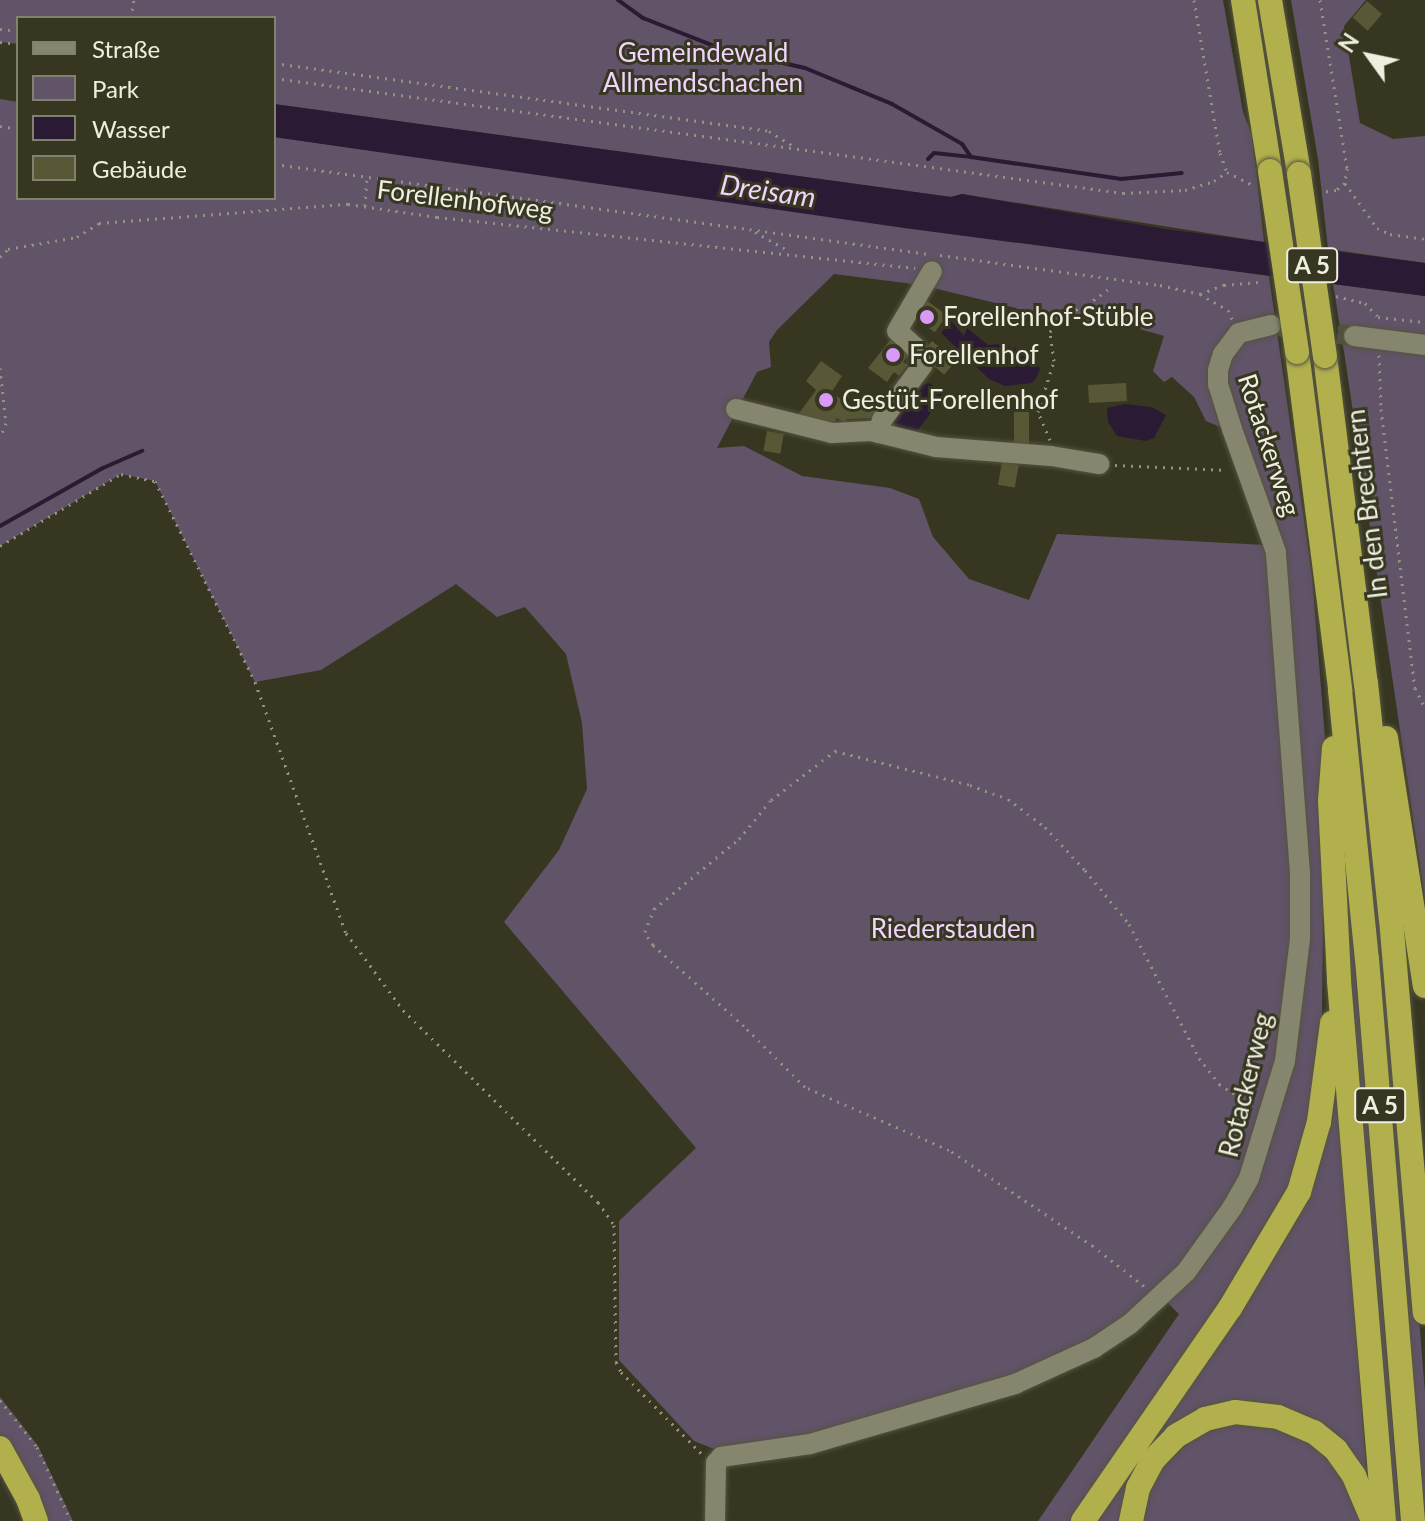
<!DOCTYPE html>
<meta charset="utf-8">
<style>
body{margin:0}
#map{position:relative;width:1425px;height:1521px;overflow:hidden;background:#373721;font-family:Lato,sans-serif}
div>[style]{position:absolute}
[style*='--x']{left:calc(var(--x)*1px);top:calc(var(--y)*1px);width:calc(var(--w)*1px);rotate:calc(var(--a)*1deg)}
.green>*{inset:0;background:#615368}
.water>*{inset:0;background:#2b1a33}
.stream>*{height:4px;margin:-2px;padding:0 2px;transform-origin:2px;border-radius:2px;background:#2b1a33}
.building>*{inset:0;background:#585837;transform-origin:0 0}
.minor-tunnel>*{height:20px;margin-top:-10px;transform-origin:0;background:repeating-linear-gradient(90deg,#52533e 0 20px,transparent 0 30px)}
.path>*{height:3px;margin-top:-1.5px;transform-origin:0;background:repeating-linear-gradient(90deg,#929381 0 2px,transparent 0 8px)}
.roads{filter:drop-shadow(0 0 2px #555441) drop-shadow(0 0 2px #555441)}
.minor>*{height:20px;margin:-10px;padding:0 10px;transform-origin:10px;border-radius:10px;background:#85866d}
.highway>*{height:24px;margin:-12px;padding:0 12px;transform-origin:12px;border-radius:12px;background:#b2b04d}
.bridges{filter:drop-shadow(0 0 2px #555441) drop-shadow(0 0 2px #555441)}
.highway-bridge>*{height:24px;margin:-12px;padding:0 12px;transform-origin:12px;border-radius:12px;background:#b2b04d}
.dots>*{width:22px;height:22px;translate:-50% -50%;box-sizing:border-box;border:4px solid #373721;border-radius:50%}
span{translate:-50% -50%;white-space:nowrap;text-align:center;line-height:1.15;-webkit-text-stroke:6px #373721;paint-order:stroke}
.shield-label span{padding:2px 6px;background:#373721;border:2px solid;border-radius:6px;-webkit-text-stroke-width:0}
.shield-label{font-size:24px;color:#eeefe1;font-weight:700}
.park-label{font-size:26px;color:#f0d4fe}
.street-label{font-size:26px;color:#eeefe1}
.poi-label{font-size:26px;color:#eeefe1}
.left{translate:0 -50%;text-align:left}
.water-label{font-size:28px;color:#f0d4fe;font-style:italic}
.legend{position:absolute;left:16px;top:16px;width:260px;height:184px;box-sizing:border-box;background:#373721;border:2px solid #80816e;margin:0;padding:10px 14px;list-style:none;font-size:24px;color:#eeefe1}
.legend li{display:flex;align-items:center;gap:16px;height:40px}
.legend b{width:40px;border:2px solid #80816e}
.north{position:absolute;left:1329px;top:16px;width:80px;height:80px;-webkit-text-stroke:6px #373721;paint-order:stroke;rotate:303deg;font-size:22px;font-weight:700;line-height:32px;text-align:center;color:#eeefe1}
.north::after{content:'';display:block;margin:auto;width:28px;height:36px;background:#eeefe1;clip-path:polygon(50% 0,100% 100%,50% 72%,0 100%)}
</style>
<div id="map">
<div class="green">
<i style="clip-path:polygon(0 0,1223px 0,1243px 112px,1252px 135px,1264px 242px,962px 194px,951px 197px,274px 104px,274px 18px,18px 18px,18px 44px,0 42px)"></i>
<i style="clip-path:polygon(1291px 0,1366px 0,1344px 26px,1360px 123px,1393px 139px,1425px 136px,1425px 263px,1328px 249px,1318px 159px)"></i>
<i style="clip-path:polygon(evenodd,0 99px,18px 102px,18px 198px,274px 198px,274px 137px,1269px 276px,1312px 576px,1325px 738px,1322px 1017px,1309px 1123px,1287px 1191px,1268px 1228px,1076px 1521px,1038px 1521px,1179px 1314px,1165px 1300px,1125px 1316px,1093px 1337px,1018px 1373px,810px 1436px,714px 1449px,694px 1441px,619px 1360px,619px 1221px,696px 1148px,504px 922px,559px 850px,587px 789px,582px 723px,566px 654px,525px 607px,497px 617px,456px 584px,321px 670px,255px 682px,155px 481px,121px 474px,0 546px,0 99px,834px 274px,921px 285px,1016px 308px,1036px 318px,1129px 326px,1164px 336px,1153px 371px,1164px 382px,1172px 377px,1194px 397px,1206px 421px,1225px 429px,1265px 545px,1057px 534px,1029px 600px,969px 579px,933px 537px,919px 499px,890px 488px,802px 476px,744px 446px,717px 448px,757px 372px,771px 367px,769px 342px,777px 330px,834px 274px)"></i>
<i style="clip-path:polygon(1333px 284px,1425px 296px,1425px 899px,1345px 358px)"></i>
<i style="clip-path:polygon(1366px 747px,1401px 1095px,1425px 1393px,1425px 1515px,1359px 749px)"></i>
<i style="clip-path:polygon(1344px 848px,1362px 1047px,1400px 1521px,1389px 1521px,1351px 1047px)"></i>
<i style="clip-path:polygon(1338px 1081px,1367px 1480px,1314px 1425px,1188px 1420px,1121px 1521px,1093px 1521px,1175px 1397px,1325px 1118px)"></i>
<i style="clip-path:polygon(0 1397px,38px 1446px,73px 1521px,43px 1521px,0 1435px)"></i>
<i style="clip-path:polygon(1243px 1422px,1283px 1427px,1317px 1448px,1336px 1467px,1362px 1517px,1359px 1521px,1139px 1521px,1144px 1498px,1163px 1459px,1209px 1428px)"></i>
</div>
<div class="water">
<i style="clip-path:polygon(274px 104px,951px 197px,962px 194px,1165px 229px,1425px 263px,1425px 296px,904px 228px,274px 137px)"></i>
<i style="clip-path:polygon(951px 321px,964px 336px,967px 328px,988px 345px,1002px 344px,1030px 353px,1040px 369px,1036px 378px,1032px 383px,1005px 386px,989px 379px,941px 333px)"></i>
<i style="clip-path:polygon(929px 383px,943px 392px,938px 403px,918px 430px,898px 428px,894px 422px,896px 416px,923px 385px)"></i>
<i style="clip-path:polygon(1125px 404px,1151px 407px,1166px 415px,1154px 438px,1146px 441px,1117px 436px,1108px 422px,1107px 408px)"></i>
</div>
<div class="stream">
<i style="--x:618;--y:0;--w:31;--a:36"></i>
<i style="--x:643;--y:18;--w:85;--a:21.4"></i>
<i style="--x:722;--y:49;--w:85;--a:12.9"></i>
<i style="--x:805;--y:68;--w:94;--a:22.5"></i>
<i style="--x:892;--y:104;--w:81;--a:29.7"></i>
<i style="--x:962;--y:144;--w:16;--a:55"></i>
<i style="--x:971;--y:157;--w:152;--a:8.3"></i>
<i style="--x:1121;--y:179;--w:61;--a:-5.6"></i>
<i style="--x:928;--y:159;--w:8;--a:-45"></i>
<i style="--x:934;--y:153;--w:37;--a:6"></i>
<i style="--x:0;--y:526;--w:118;--a:-29.4"></i>
<i style="--x:103;--y:468;--w:43;--a:-23.6"></i>
</div>
<div class="building">
<i style="left:1367px;top:1px;width:20px;height:22px;rotate:41deg"></i>
<i style="left:926px;top:300px;width:26px;height:21px;rotate:36deg"></i>
<i style="clip-path:polygon(894px 335px,913px 349px,903px 362px,908px 365px,899px 376px,894px 372px,887px 382px,868px 368px)"></i>
<i style="left:932px;top:341px;width:31px;height:18px;rotate:40deg"></i>
<i style="clip-path:polygon(821px 361px,842px 376px,831px 393px,854px 407px,884px 408px,878px 418px,847px 419px,845px 423px,837px 418px,833px 425px,826px 420px,821px 426px,797px 416px,816px 390px,806px 381px)"></i>
<i style="left:1126px;top:383px;width:18px;height:38px;rotate:87deg"></i>
<i style="left:1014px;top:409px;width:15px;height:36px"></i>
<i style="left:767px;top:431px;width:17px;height:20px;rotate:10deg"></i>
<i style="left:1002px;top:462px;width:17px;height:23px;rotate:10deg"></i>
</div>
<div class="minor-tunnel">
<i style="--x:1278;--y:326;--w:77;--a:7.5"></i>
</div>
<div class="path">
<i style="--x:1194;--y:0;--w:155;--a:80.4"></i>
<i style="--x:1220;--y:153;--w:20;--a:70"></i>
<i style="--x:1227;--y:172;--w:30;--a:27"></i>
<i style="--x:1320;--y:0;--w:170;--a:80.9"></i>
<i style="--x:1347;--y:168;--w:15;--a:98"></i>
<i style="--x:1345;--y:183;--w:11;--a:142"></i>
<i style="--x:1336;--y:190;--w:15;--a:172"></i>
<i style="--x:131;--y:18;--w:18;--a:-81"></i>
<i style="--x:0;--y:29;--w:18;--a:6"></i>
<i style="--x:0;--y:42;--w:18;--a:6"></i>
<i style="--x:274;--y:63;--w:500;--a:7.8"></i>
<i style="--x:769;--y:131;--w:28;--a:32"></i>
<i style="--x:274;--y:78;--w:857;--a:7.71"></i>
<i style="--x:1123;--y:193;--w:62;--a:-2.8"></i>
<i style="--x:1185;--y:190;--w:30;--a:-17"></i>
<i style="--x:1214;--y:181;--w:16;--a:-35"></i>
<i style="--x:0;--y:126;--w:18;--a:9"></i>
<i style="--x:274;--y:164;--w:661;--a:7.82"></i>
<i style="--x:1345;--y:183;--w:55;--a:54.6"></i>
<i style="--x:1377;--y:228;--w:14;--a:25"></i>
<i style="--x:1390;--y:234;--w:35;--a:8"></i>
<i style="--x:365;--y:206;--w:29;--a:-86"></i>
<i style="--x:755;--y:232;--w:37;--a:29"></i>
<i style="--x:940;--y:255;--w:222;--a:7.8"></i>
<i style="--x:1160;--y:285;--w:41;--a:12.7"></i>
<i style="--x:1200;--y:294;--w:32;--a:30"></i>
<i style="--x:1228;--y:310;--w:10;--a:66"></i>
<i style="--x:0;--y:257;--w:11;--a:-45"></i>
<i style="--x:8;--y:249;--w:70;--a:-9.9"></i>
<i style="--x:77;--y:237;--w:26;--a:-32"></i>
<i style="--x:99;--y:223;--w:250;--a:-4.4"></i>
<i style="--x:348;--y:204;--w:90;--a:8.3"></i>
<i style="--x:437;--y:217;--w:481;--a:6.1"></i>
<i style="--x:1200;--y:294;--w:26;--a:-21"></i>
<i style="--x:1224;--y:285;--w:38;--a:-5"></i>
<i style="--x:1336;--y:296;--w:30;--a:14"></i>
<i style="--x:1365;--y:303;--w:19;--a:47"></i>
<i style="--x:1378;--y:317;--w:47;--a:6.1"></i>
<i style="--x:1379;--y:355;--w:54;--a:87.9"></i>
<i style="--x:1381;--y:409;--w:281;--a:83.1"></i>
<i style="--x:1415;--y:688;--w:22;--a:63"></i>
<i style="--x:0;--y:368;--w:55;--a:83.8"></i>
<i style="--x:6;--y:423;--w:16;--a:112"></i>
<i style="--x:1050;--y:440;--w:30;--a:-113"></i>
<i style="--x:1038;--y:412;--w:53;--a:-72.6"></i>
<i style="--x:1054;--y:361;--w:29;--a:-98"></i>
<i style="--x:1050;--y:332;--w:19;--a:-55"></i>
<i style="--x:1061;--y:316;--w:28;--a:-23"></i>
<i style="--x:1087;--y:305;--w:30;--a:-37"></i>
<i style="--x:1115;--y:465;--w:112;--a:2.6"></i>
<i style="--x:0;--y:546;--w:141;--a:-30.8"></i>
<i style="--x:121;--y:474;--w:35;--a:12"></i>
<i style="--x:155;--y:481;--w:225;--a:63.5"></i>
<i style="--x:255;--y:682;--w:267;--a:70.1"></i>
<i style="--x:346;--y:933;--w:96;--a:53.5"></i>
<i style="--x:403;--y:1010;--w:274;--a:44.6"></i>
<i style="--x:598;--y:1202;--w:28;--a:55"></i>
<i style="--x:614;--y:1225;--w:137;--a:89.2"></i>
<i style="--x:616;--y:1362;--w:11;--a:63"></i>
<i style="--x:621;--y:1372;--w:115;--a:45.4"></i>
<i style="--x:1144;--y:1286;--w:65;--a:-141.9"></i>
<i style="--x:1093;--y:1246;--w:173;--a:-146.3"></i>
<i style="--x:949;--y:1150;--w:157;--a:-156.4"></i>
<i style="--x:805;--y:1087;--w:86;--a:-135"></i>
<i style="--x:744;--y:1026;--w:122;--a:-138.3"></i>
<i style="--x:653;--y:945;--w:15;--a:-122"></i>
<i style="--x:645;--y:932;--w:25;--a:-69"></i>
<i style="--x:654;--y:909;--w:110;--a:-39.5"></i>
<i style="--x:739;--y:839;--w:50;--a:-50.6"></i>
<i style="--x:771;--y:800;--w:81;--a:-37.4"></i>
<i style="--x:835;--y:751;--w:139;--a:14.1"></i>
<i style="--x:970;--y:785;--w:40;--a:20.2"></i>
<i style="--x:1008;--y:799;--w:46;--a:37.1"></i>
<i style="--x:1045;--y:827;--w:59;--a:47.1"></i>
<i style="--x:1085;--y:870;--w:70;--a:50.8"></i>
<i style="--x:1129;--y:924;--w:151;--a:62.4"></i>
<i style="--x:1199;--y:1058;--w:33;--a:52"></i>
<i style="--x:1219;--y:1084;--w:40;--a:32.9"></i>
<i style="--x:0;--y:1400;--w:60;--a:51.8"></i>
<i style="--x:37;--y:1447;--w:81;--a:65.3"></i>
</div>
<div class="roads">
<div class="minor">
<i style="--x:1354;--y:336;--w:72;--a:7.2"></i>
<i style="--x:736;--y:409;--w:99;--a:14"></i>
<i style="--x:832;--y:433;--w:39;--a:-3"></i>
<i style="--x:871;--y:431;--w:67;--a:13.8"></i>
<i style="--x:936;--y:447;--w:115;--a:4.5"></i>
<i style="--x:1051;--y:456;--w:49;--a:9.5"></i>
<i style="--x:878;--y:433;--w:14;--a:-73"></i>
<i style="--x:882;--y:420;--w:67;--a:-53.5"></i>
<i style="--x:922;--y:366;--w:19;--a:-108"></i>
<i style="--x:916;--y:348;--w:25;--a:-138"></i>
<i style="--x:897;--y:331;--w:69;--a:-59.7"></i>
<i style="--x:715;--y:1521;--w:58;--a:-89"></i>
<i style="--x:716;--y:1463;--w:8;--a:-50"></i>
<i style="--x:721;--y:1457;--w:90;--a:-8.3"></i>
<i style="--x:810;--y:1444;--w:214;--a:-16.3"></i>
<i style="--x:1015;--y:1384;--w:87;--a:-24.5"></i>
<i style="--x:1094;--y:1348;--w:43;--a:-33.7"></i>
<i style="--x:1130;--y:1324;--w:76;--a:-42.9"></i>
<i style="--x:1186;--y:1272;--w:79;--a:-54.3"></i>
<i style="--x:1232;--y:1208;--w:34;--a:-60"></i>
<i style="--x:1249;--y:1178;--w:122;--a:-72.9"></i>
<i style="--x:1285;--y:1061;--w:124;--a:-83"></i>
<i style="--x:1300;--y:938;--w:65;--a:-90"></i>
<i style="--x:1300;--y:873;--w:322;--a:-94.3"></i>
<i style="--x:1276;--y:552;--w:131;--a:-109.7"></i>
<i style="--x:1232;--y:429;--w:47;--a:-107.3"></i>
<i style="--x:1218;--y:384;--w:14;--a:-90"></i>
<i style="--x:1218;--y:370;--w:17;--a:-73"></i>
<i style="--x:1223;--y:354;--w:26;--a:-53"></i>
<i style="--x:1239;--y:333;--w:33;--a:-14"></i>
</div>
<div class="highway">
<i style="--x:1243;--y:0;--w:173;--a:81"></i>
<i style="--x:1270;--y:0;--w:176;--a:80.5"></i>
<i style="--x:1297;--y:352;--w:341;--a:82.7"></i>
<i style="--x:1340;--y:690;--w:270;--a:84.3"></i>
<i style="--x:1367;--y:959;--w:564;--a:85.32"></i>
<i style="--x:1325;--y:356;--w:330;--a:82.9"></i>
<i style="--x:1366;--y:683;--w:237;--a:84"></i>
<i style="--x:1391;--y:919;--w:395;--a:85.1"></i>
<i style="--x:1386;--y:738;--w:251;--a:81.1"></i>
<i style="--x:1334;--y:748;--w:53;--a:94.3"></i>
<i style="--x:1330;--y:801;--w:180;--a:87.1"></i>
<i style="--x:1339;--y:981;--w:542;--a:85.24"></i>
<i style="--x:0;--y:1448;--w:58;--a:61.2"></i>
<i style="--x:28;--y:1499;--w:23;--a:70"></i>
<i style="--x:1083;--y:1521;--w:259;--a:-55.4"></i>
<i style="--x:1230;--y:1308;--w:135;--a:-59.3"></i>
<i style="--x:1299;--y:1192;--w:73;--a:-74.1"></i>
<i style="--x:1319;--y:1122;--w:100;--a:-82.5"></i>
<i style="--x:1131;--y:1521;--w:34;--a:-78"></i>
<i style="--x:1138;--y:1488;--w:32;--a:-62"></i>
<i style="--x:1153;--y:1460;--w:33;--a:-46"></i>
<i style="--x:1176;--y:1436;--w:34;--a:-30"></i>
<i style="--x:1205;--y:1419;--w:31;--a:-13"></i>
<i style="--x:1235;--y:1412;--w:43;--a:6.6"></i>
<i style="--x:1278;--y:1417;--w:39;--a:23"></i>
<i style="--x:1314;--y:1432;--w:28;--a:39"></i>
<i style="--x:1336;--y:1450;--w:32;--a:55"></i>
<i style="--x:1354;--y:1476;--w:49;--a:67.1"></i>
</div>
</div>
<div class="bridges">
<div class="highway-bridge">
<i style="--x:1270;--y:171;--w:183;--a:81.5"></i>
<i style="--x:1299;--y:174;--w:184;--a:81.9"></i>
</div>
</div>
<div class="dots">
<i style="left:927px;top:317px;background:#d99af7"></i>
<i style="left:893px;top:355px;background:#d99af7"></i>
<i style="left:826px;top:400px;background:#d99af7"></i>
</div>
<div class="shield-label">
<span style="left:1312px;top:265px">A 5</span>
<span style="left:1380px;top:1105px">A 5</span>
</div>
<div class="park-label">
<span style="left:703px;top:68px">Gemeindewald<br>Allmendschachen</span>
<span style="left:953px;top:929px">Riederstauden</span>
</div>
<div class="street-label">
<span style="left:465px;top:200px;rotate:7deg">Forellenhofweg</span>
<span style="left:1269px;top:445px;rotate:72deg">Rotackerweg</span>
<span style="left:1367px;top:504px;rotate:-97deg">In den Brechtern</span>
<span style="left:1246px;top:1085px;rotate:-76deg">Rotackerweg</span>
</div>
<div class="poi-label">
<span class="left" style="left:943px;top:317px">Forellenhof-Stüble</span>
<span class="left" style="left:909px;top:355px">Forellenhof</span>
<span class="left" style="left:842px;top:400px">Gestüt-Forellenhof</span>
</div>
<div class="water-label">
<span style="left:768px;top:190px;rotate:8deg">Dreisam</span>
</div>
<ul class="legend">
<li><b style="height:10px;background:#85866d"></b>Straße</li>
<li><b style="height:22px;background:#615368"></b>Park</li>
<li><b style="height:22px;background:#2b1a33"></b>Wasser</li>
<li><b style="height:22px;background:#585837"></b>Gebäude</li>
</ul>
<div class="north">N</div>
</div>
